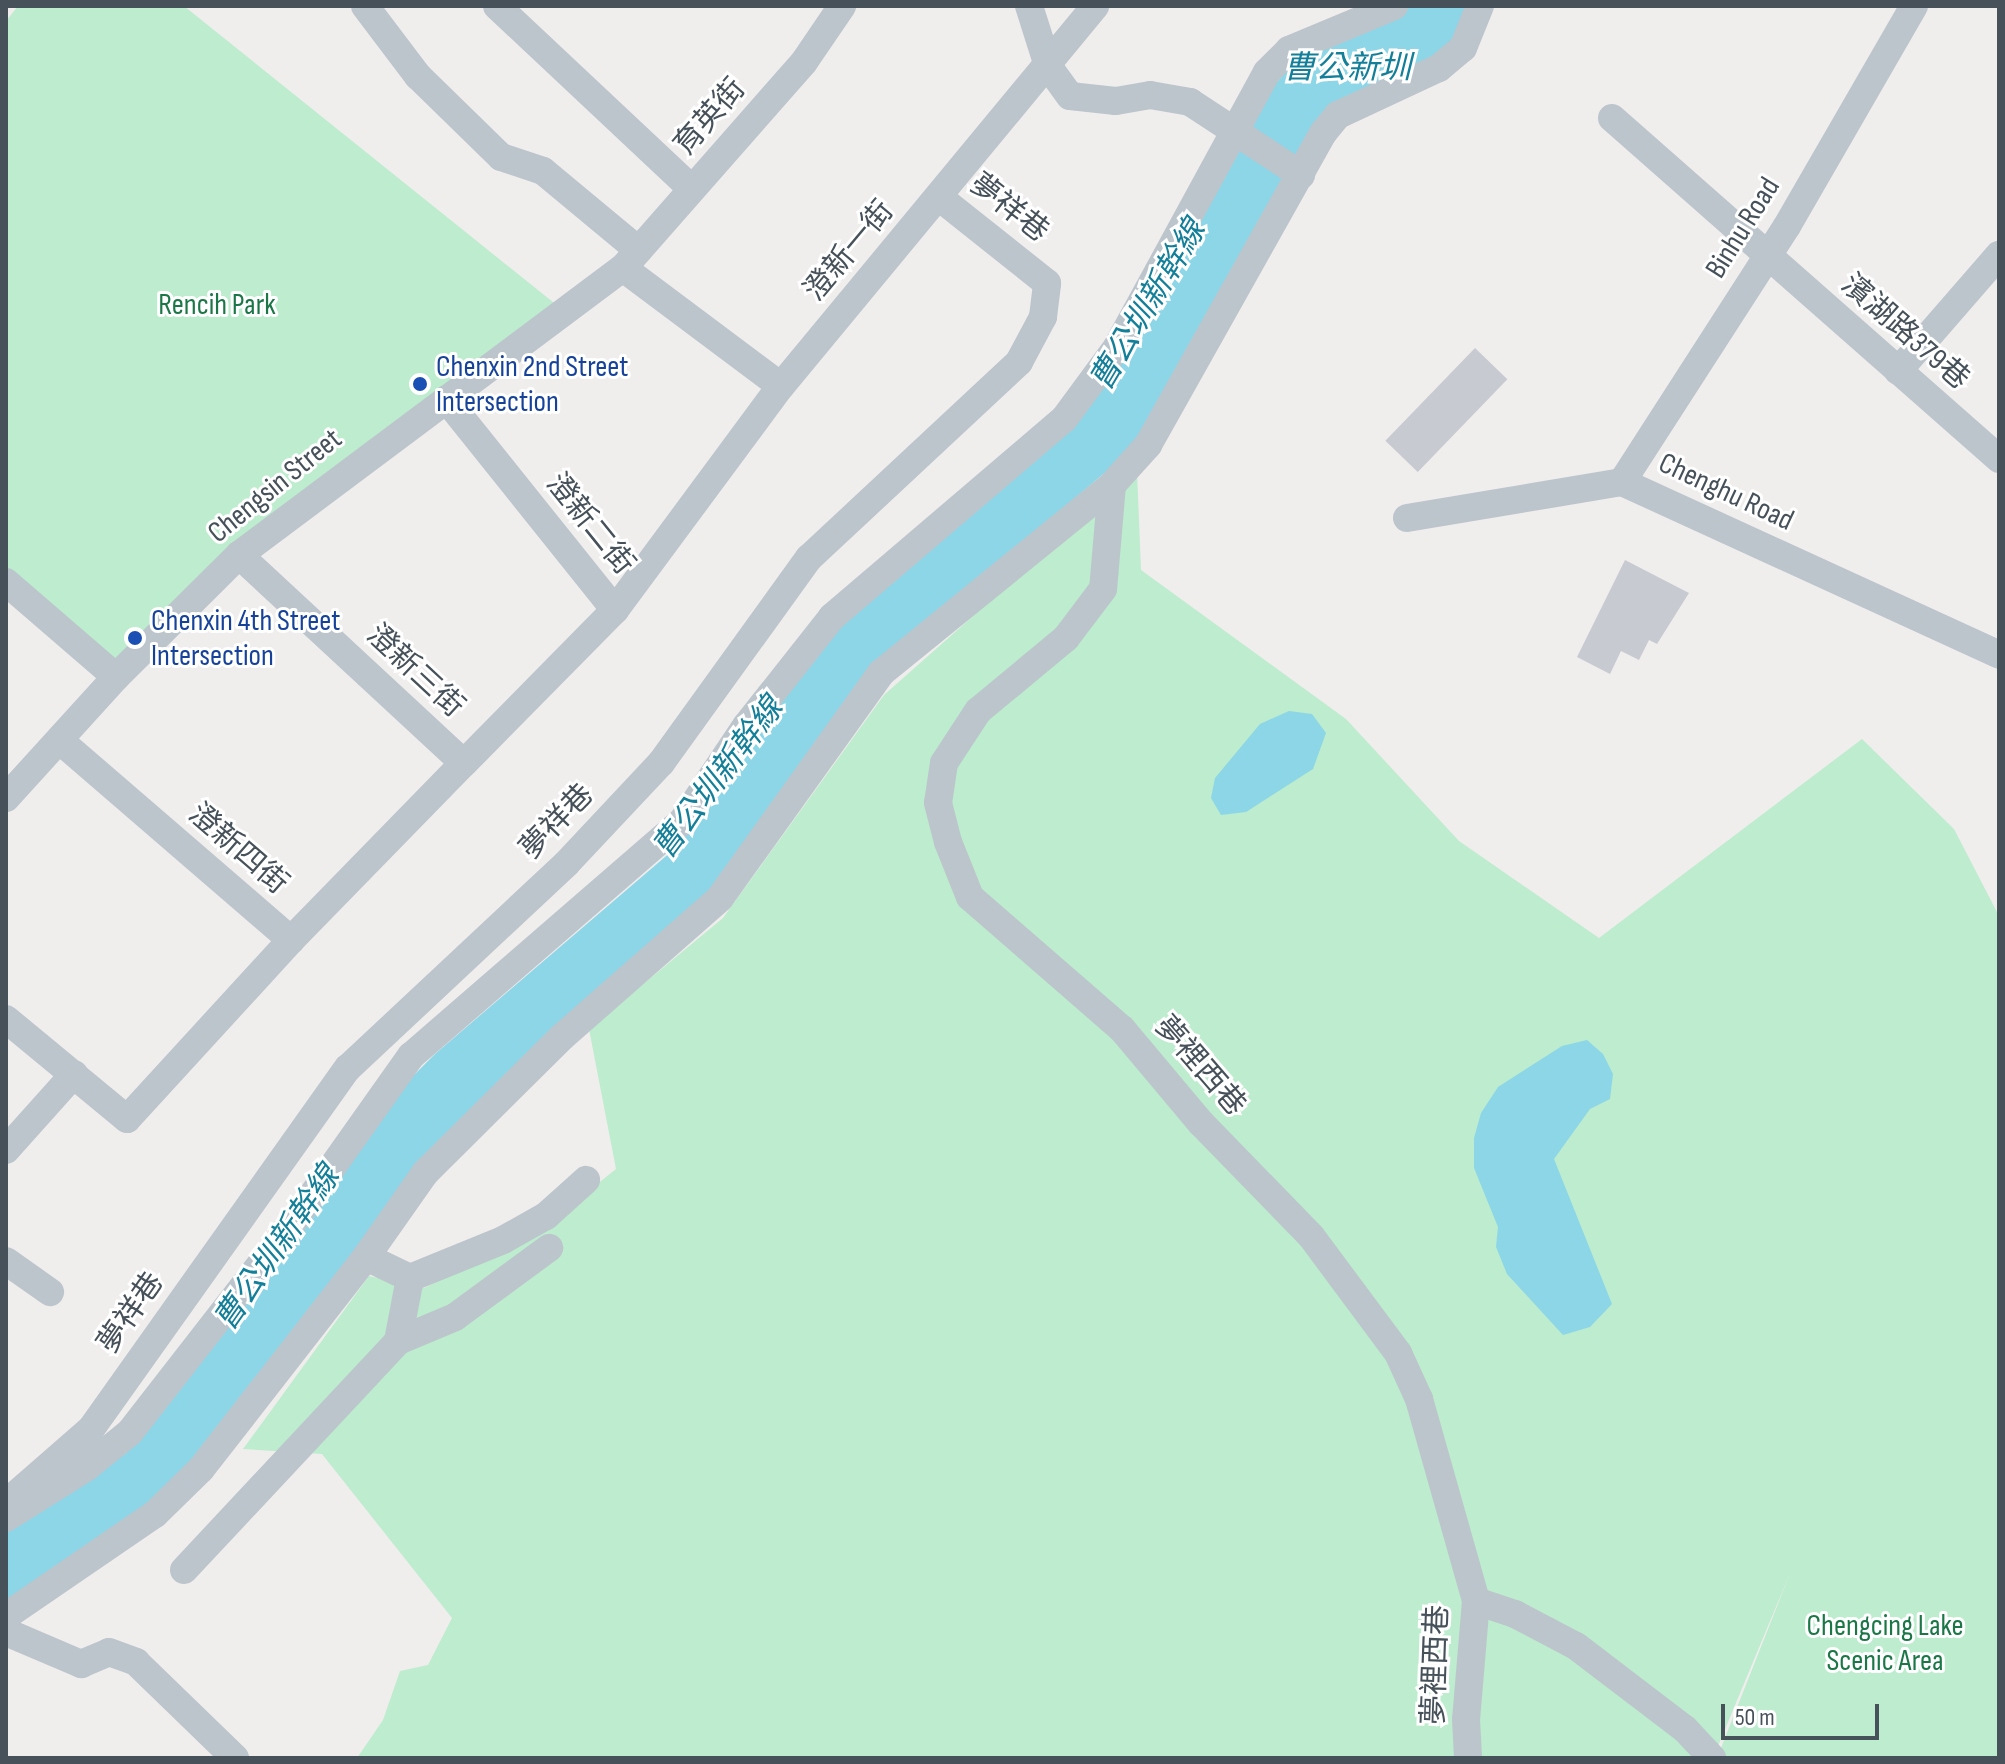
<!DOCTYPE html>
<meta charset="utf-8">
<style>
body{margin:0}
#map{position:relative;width:2005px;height:1764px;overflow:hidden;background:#f0eded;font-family:"Sofia Sans Condensed","Noto Sans TC",sans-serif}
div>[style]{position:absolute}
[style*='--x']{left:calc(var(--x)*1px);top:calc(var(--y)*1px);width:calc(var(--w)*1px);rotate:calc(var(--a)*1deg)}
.green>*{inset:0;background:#bdecce}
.water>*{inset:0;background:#8cd6e7}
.building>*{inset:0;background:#c7cad0;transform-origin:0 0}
.minor>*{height:28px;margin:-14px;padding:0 14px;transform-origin:14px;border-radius:14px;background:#bcc5cc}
.dots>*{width:22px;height:22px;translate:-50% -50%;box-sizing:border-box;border:4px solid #fff;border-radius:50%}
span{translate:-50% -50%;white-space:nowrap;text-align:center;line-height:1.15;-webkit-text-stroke:6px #fff;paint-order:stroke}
.street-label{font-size:30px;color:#46515a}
.park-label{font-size:30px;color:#1b7747}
.transit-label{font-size:30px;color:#164399}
.left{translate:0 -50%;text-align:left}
.water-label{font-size:32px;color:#137f99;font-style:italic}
.frame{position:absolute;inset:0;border:8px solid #46515a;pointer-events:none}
.scale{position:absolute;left:1721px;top:1704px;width:158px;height:36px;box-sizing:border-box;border:4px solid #46515a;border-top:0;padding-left:10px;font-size:24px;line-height:28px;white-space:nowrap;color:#46515a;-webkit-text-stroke:6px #fff;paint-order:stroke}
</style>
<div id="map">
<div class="green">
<i style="clip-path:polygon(18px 6px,184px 6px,564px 311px,446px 399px,116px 677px,6px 582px,6px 21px)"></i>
<i style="clip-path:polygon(1137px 471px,1141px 570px,1346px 719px,1459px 841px,1599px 938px,1862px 739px,1954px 829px,1999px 916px,1999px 1758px,1717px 1758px,1791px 1571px,1713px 1758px,357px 1758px,383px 1720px,400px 1671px,428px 1665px,452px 1618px,322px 1454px,243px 1449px,369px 1276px,424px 1288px,530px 1238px,616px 1169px,589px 1029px,723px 918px,884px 695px)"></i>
</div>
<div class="water">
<i style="clip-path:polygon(1409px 6px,1474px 6px,1461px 42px,1332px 116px,1147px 437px,890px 655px,718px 894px,497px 1090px,199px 1467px,6px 1611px,6px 1533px,126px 1453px,392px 1097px,435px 1054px,679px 845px,827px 636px,1073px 423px,1267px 93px,1294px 63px,1332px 38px)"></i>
<i style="clip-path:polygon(1289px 711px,1312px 714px,1326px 733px,1313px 769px,1246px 812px,1221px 815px,1211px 798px,1215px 778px,1260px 724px)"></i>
<i style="clip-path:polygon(1587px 1040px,1603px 1054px,1613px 1074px,1610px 1099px,1590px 1109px,1554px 1159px,1612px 1304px,1590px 1327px,1563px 1335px,1507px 1274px,1496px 1247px,1498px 1227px,1474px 1168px,1474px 1138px,1481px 1113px,1498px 1087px,1562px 1046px)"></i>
</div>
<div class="building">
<i style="left:1475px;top:348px;width:45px;height:129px;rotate:44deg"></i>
<i style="clip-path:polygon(1625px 560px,1689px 593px,1657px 644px,1649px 640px,1639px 660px,1621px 651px,1610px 674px,1577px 657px)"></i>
</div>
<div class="minor">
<i style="--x:365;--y:6;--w:88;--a:52.9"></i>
<i style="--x:418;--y:76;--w:116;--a:44.3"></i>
<i style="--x:501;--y:157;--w:44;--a:18.4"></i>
<i style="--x:543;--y:171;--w:124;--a:39.7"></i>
<i style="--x:497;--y:6;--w:267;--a:43.2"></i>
<i style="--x:1029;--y:6;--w:63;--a:72.4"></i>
<i style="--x:1048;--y:66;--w:37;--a:54"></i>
<i style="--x:1070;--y:96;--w:46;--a:6.2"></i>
<i style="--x:1116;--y:101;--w:35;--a:-10"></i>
<i style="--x:1150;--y:95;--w:41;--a:9.9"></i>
<i style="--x:1190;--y:102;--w:133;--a:33.3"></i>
<i style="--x:1612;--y:118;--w:516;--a:41.38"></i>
<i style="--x:623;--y:268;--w:197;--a:36.8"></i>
<i style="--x:781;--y:386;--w:493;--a:-50.4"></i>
<i style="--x:1898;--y:371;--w:154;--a:-49"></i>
<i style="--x:1622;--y:482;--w:305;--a:-57.2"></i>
<i style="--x:1787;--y:226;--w:254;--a:-60"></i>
<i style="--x:1112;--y:485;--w:104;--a:94.9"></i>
<i style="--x:1103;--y:589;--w:61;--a:127.1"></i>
<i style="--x:1066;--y:638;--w:114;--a:140.3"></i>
<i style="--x:978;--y:711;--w:62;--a:123.2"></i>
<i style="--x:944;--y:763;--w:40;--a:98.5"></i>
<i style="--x:938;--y:803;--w:40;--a:75.6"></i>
<i style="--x:948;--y:842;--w:59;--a:68.2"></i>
<i style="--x:970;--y:897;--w:201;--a:41"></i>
<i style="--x:1122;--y:1029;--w:123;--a:50"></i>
<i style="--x:1201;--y:1123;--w:158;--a:45.8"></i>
<i style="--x:1311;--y:1236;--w:146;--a:53.4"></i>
<i style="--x:1398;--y:1353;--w:51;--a:65.5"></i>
<i style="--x:1419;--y:1399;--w:210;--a:74.2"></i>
<i style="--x:1476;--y:1601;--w:118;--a:94.8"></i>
<i style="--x:1466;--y:1719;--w:39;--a:87"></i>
<i style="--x:1407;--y:518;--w:218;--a:-9.5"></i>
<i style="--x:1622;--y:482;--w:415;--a:24.6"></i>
<i style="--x:239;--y:555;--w:306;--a:42.8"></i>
<i style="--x:464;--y:763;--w:215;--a:-45.4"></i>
<i style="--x:615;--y:610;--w:270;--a:-128.7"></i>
<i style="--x:6;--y:582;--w:145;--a:40.8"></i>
<i style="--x:615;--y:610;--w:279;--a:-53.5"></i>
<i style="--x:6;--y:798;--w:164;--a:-47.7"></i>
<i style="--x:116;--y:677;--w:173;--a:-44.8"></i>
<i style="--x:239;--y:555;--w:479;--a:-36.8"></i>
<i style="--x:623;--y:268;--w:274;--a:-48.7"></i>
<i style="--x:804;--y:62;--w:68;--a:-55.8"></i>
<i style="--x:291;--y:940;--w:248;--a:-45.7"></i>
<i style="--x:6;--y:1019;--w:157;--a:39.6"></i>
<i style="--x:127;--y:1119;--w:243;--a:-47.5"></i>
<i style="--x:291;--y:940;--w:306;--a:-139.2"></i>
<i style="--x:6;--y:1150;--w:102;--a:-48.2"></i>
<i style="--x:366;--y:1257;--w:49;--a:25.5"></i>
<i style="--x:410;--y:1278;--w:100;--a:-22.2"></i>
<i style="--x:503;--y:1240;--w:49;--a:-29.2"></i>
<i style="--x:546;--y:1216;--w:54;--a:-42"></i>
<i style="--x:6;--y:1261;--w:54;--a:35.2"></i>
<i style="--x:398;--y:1341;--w:62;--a:-22.8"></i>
<i style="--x:455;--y:1317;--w:117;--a:-36.3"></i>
<i style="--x:13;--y:1497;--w:103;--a:-41.1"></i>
<i style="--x:91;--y:1429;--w:443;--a:-54.6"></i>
<i style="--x:348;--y:1068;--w:299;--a:-43.1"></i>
<i style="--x:566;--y:864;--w:139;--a:-46.8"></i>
<i style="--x:661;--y:763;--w:253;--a:-54.2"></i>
<i style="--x:809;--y:558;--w:287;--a:-43"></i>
<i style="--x:1019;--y:362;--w:51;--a:-61.9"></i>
<i style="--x:1043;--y:317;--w:34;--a:-83"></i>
<i style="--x:1047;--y:283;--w:138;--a:-141.5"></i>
<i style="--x:6;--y:1518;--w:96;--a:-32.2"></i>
<i style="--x:87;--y:1467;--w:55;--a:-39.1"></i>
<i style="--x:130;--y:1432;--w:259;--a:-52.1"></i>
<i style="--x:289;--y:1228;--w:211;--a:-54.7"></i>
<i style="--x:411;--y:1056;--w:360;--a:-40.9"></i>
<i style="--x:683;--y:820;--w:113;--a:-56.2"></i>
<i style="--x:746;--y:726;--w:139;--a:-51.7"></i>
<i style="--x:832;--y:617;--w:305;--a:-40.5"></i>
<i style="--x:1064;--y:419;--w:89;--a:-53.6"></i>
<i style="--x:1117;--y:347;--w:313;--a:-61.4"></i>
<i style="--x:1267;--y:72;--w:31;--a:-45"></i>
<i style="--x:1289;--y:50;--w:114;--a:-22.7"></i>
<i style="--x:184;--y:1570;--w:313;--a:-46.9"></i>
<i style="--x:398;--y:1341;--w:64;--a:-79.2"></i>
<i style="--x:1476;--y:1601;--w:41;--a:18.4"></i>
<i style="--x:1515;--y:1614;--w:69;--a:27.7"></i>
<i style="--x:1576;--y:1646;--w:137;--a:37.3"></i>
<i style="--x:1685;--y:1729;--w:40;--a:47"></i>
<i style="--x:6;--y:1616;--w:181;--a:-34.4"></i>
<i style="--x:155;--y:1514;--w:64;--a:-44.4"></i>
<i style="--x:201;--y:1469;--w:269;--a:-52.1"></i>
<i style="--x:366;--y:1257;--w:103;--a:-54.9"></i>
<i style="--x:425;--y:1173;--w:193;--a:-44.8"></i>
<i style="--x:562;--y:1037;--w:210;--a:-41.3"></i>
<i style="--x:720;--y:898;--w:277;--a:-54.4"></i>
<i style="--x:881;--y:673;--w:298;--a:-39.1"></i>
<i style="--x:1112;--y:485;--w:54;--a:-48"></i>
<i style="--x:1148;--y:445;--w:359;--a:-60.7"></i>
<i style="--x:1324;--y:132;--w:22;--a:-51"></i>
<i style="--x:1338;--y:115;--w:111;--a:-25"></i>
<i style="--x:1439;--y:68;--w:31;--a:-40"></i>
<i style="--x:1463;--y:48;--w:45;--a:-68"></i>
<i style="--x:6;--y:1632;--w:82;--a:23.1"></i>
<i style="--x:81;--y:1664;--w:30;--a:-23"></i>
<i style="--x:109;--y:1652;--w:29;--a:20"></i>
<i style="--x:136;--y:1662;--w:138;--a:44.1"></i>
</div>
<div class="dots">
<i style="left:420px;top:384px;background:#1a4fb4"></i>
<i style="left:135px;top:638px;background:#1a4fb4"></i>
</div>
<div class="street-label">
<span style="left:710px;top:117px;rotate:-49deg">育英街</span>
<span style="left:1009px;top:208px;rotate:38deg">夢祥巷</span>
<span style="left:1743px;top:228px;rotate:-58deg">Binhu Road</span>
<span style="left:849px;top:251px;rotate:-50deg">澄新一街</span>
<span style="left:1905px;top:332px;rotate:41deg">濱湖路379巷</span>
<span style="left:275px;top:486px;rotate:-39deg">Chengsin Street</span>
<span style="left:1726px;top:492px;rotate:25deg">Chenghu Road</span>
<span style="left:590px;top:524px;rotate:51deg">澄新二街</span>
<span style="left:415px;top:671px;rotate:43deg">澄新三街</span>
<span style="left:557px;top:822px;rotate:-46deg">夢祥巷</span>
<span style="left:238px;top:849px;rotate:41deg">澄新四街</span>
<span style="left:1200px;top:1066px;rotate:49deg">夢裡西巷</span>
<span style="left:131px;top:1313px;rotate:-55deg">夢祥巷</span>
<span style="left:1436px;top:1665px;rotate:-88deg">夢裡西巷</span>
</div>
<div class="park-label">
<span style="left:217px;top:305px">Rencih Park</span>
<span style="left:1885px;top:1643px">Chengcing Lake<br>Scenic Area</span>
</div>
<div class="transit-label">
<span class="left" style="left:436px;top:384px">Chenxin 2nd Street<br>Intersection</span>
<span class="left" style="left:151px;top:638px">Chenxin 4th Street<br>Intersection</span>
</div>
<div class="water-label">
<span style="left:1347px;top:69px">曹公新圳</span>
<span style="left:1149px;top:306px;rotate:-59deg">曹公圳新幹線</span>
<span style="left:719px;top:779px;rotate:-53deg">曹公圳新幹線</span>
<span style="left:278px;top:1249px;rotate:-55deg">曹公圳新幹線</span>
</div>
<div class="frame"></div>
<div class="scale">50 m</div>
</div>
